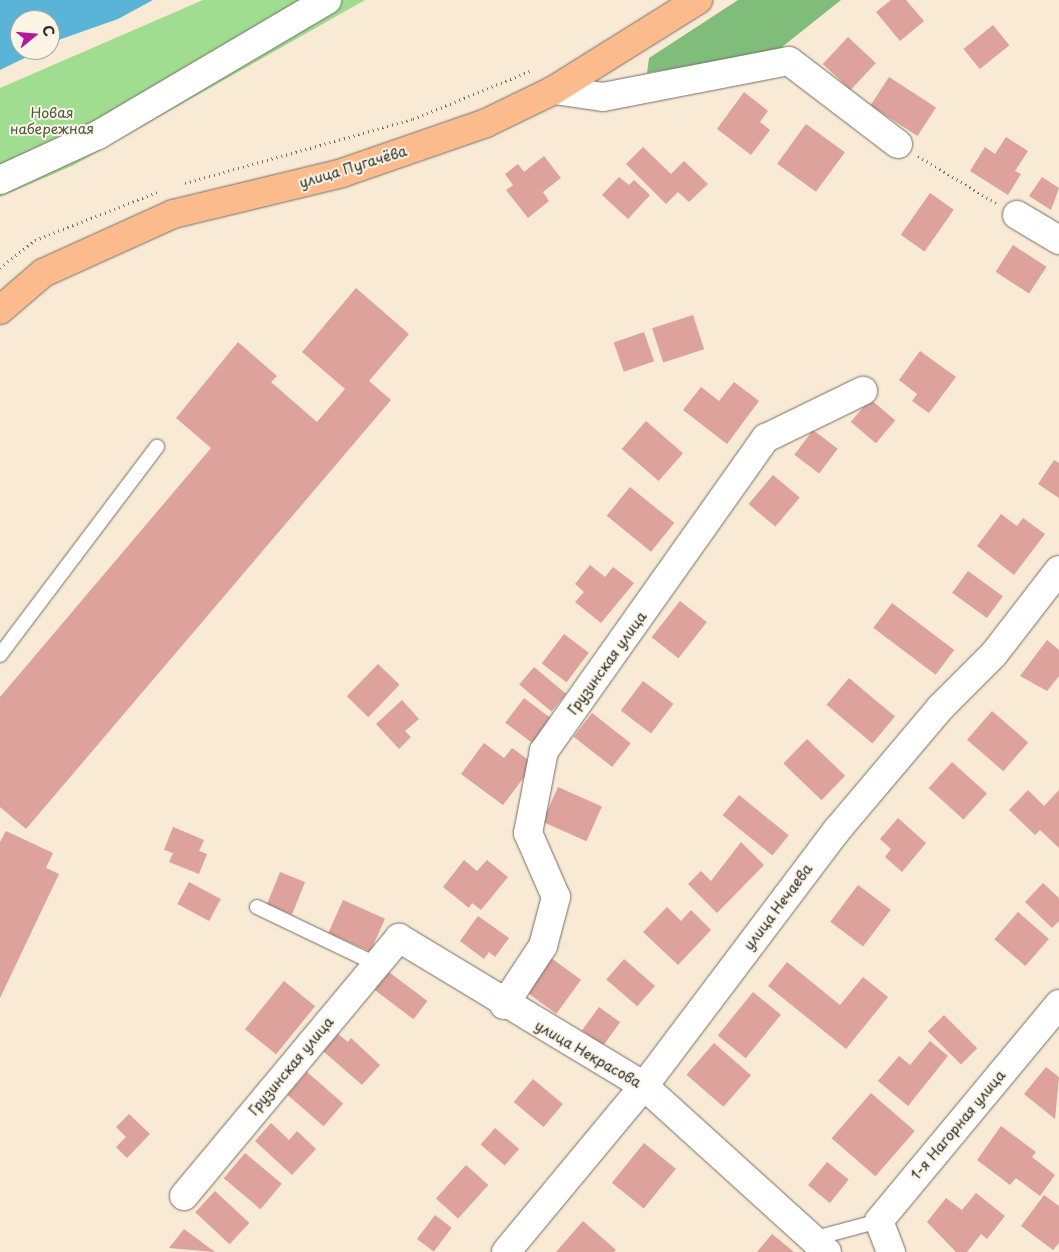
<!DOCTYPE html>
<meta charset="utf-8">
<style>
body{margin:0}
#map{position:relative;width:1059px;height:1252px;overflow:hidden;background:#f8ead4;font-family:"Playpen Sans",sans-serif}
div>[style]{position:absolute}
[style*='--x']{left:calc(var(--x)*1px);top:calc(var(--y)*1px);width:calc(var(--w)*1px);rotate:calc(var(--a)*1deg)}
.green>*{inset:0;background:#a1dd90}
.forest>*{inset:0;background:#80bc7a}
.water>*{inset:0;background:#59b4d7}
.building>*{inset:0;background:#dca29b;transform-origin:0 0}
.path>*{height:3px;margin-top:-1.5px;transform-origin:0;background:repeating-linear-gradient(90deg,#736e66 0 1px,transparent 0 5px)}
.roads{filter:drop-shadow(0 0 1px #736e66) drop-shadow(0 0 1px #736e66)}
.lane>*{height:14px;margin:-7px;padding:0 7px;transform-origin:7px;border-radius:7px;background:#fff}
.street>*{height:28px;margin:-14px;padding:0 14px;transform-origin:14px;border-radius:14px;background:#fff}
.primary>*{height:28px;margin:-14px;padding:0 14px;transform-origin:14px;border-radius:14px;background:#fbbb8d}
span{translate:-50% -50%;white-space:nowrap;text-align:center;line-height:1.15;-webkit-text-stroke:4px #fcf5e5;paint-order:stroke}
.park-label{font-size:14px;color:#485844}
.street-label{font-size:14px;color:#2b2b2b}
.north{position:absolute;left:10px;top:10px;width:50px;height:50px;box-sizing:border-box;background:#fcf5e5;border:1px solid #a8a49b;border-radius:50%;rotate:73deg;font-size:14px;font-weight:700;line-height:20px;text-align:center;color:#2b2b2b}
.north::after{content:'';display:block;margin:auto;width:18px;height:22px;background:#b5179e;clip-path:polygon(50% 0,100% 100%,50% 72%,0 100%)}
</style>
<div id="map">
<div class="green">
<i style="clip-path:polygon(203px 0,365px 0,74px 165px,0 197px,0 88px)"></i>
</div>
<div class="forest">
<i style="clip-path:polygon(738px 0,841px 0,777px 51px,647px 73px,649px 58px)"></i>
</div>
<div class="water">
<i style="clip-path:polygon(0 0,153px 0,118px 19px,50px 43px,50px 20px,20px 20px,20px 50px,41px 50px,0 70px)"></i>
</div>
<div class="building">
<i style="clip-path:polygon(891px 0,906px 0,924px 21px,900px 41px,876px 12px)"></i>
<i style="left:993px;top:25px;width:26px;height:38px;rotate:51deg"></i>
<i style="left:848px;top:37px;width:38px;height:37px;rotate:43deg"></i>
<i style="left:889px;top:77px;width:56px;height:34px;rotate:33deg"></i>
<i style="clip-path:polygon(744px 92px,768px 111px,760px 122px,770px 130px,751px 155px,717px 129px)"></i>
<i style="left:806px;top:124px;width:48px;height:49px;rotate:36deg"></i>
<i style="clip-path:polygon(1006px 137px,1028px 151px,1015px 171px,1021px 174px,1008px 195px,970px 171px,985px 147px,995px 154px)"></i>
<i style="clip-path:polygon(643px 147px,671px 174px,684px 161px,708px 184px,689px 202px,678px 192px,666px 204px,626px 164px)"></i>
<i style="clip-path:polygon(544px 156px,561px 178px,543px 192px,549px 201px,528px 218px,506px 190px,513px 185px,505px 174px,518px 164px,524px 172px)"></i>
<i style="clip-path:polygon(619px 177px,629px 185px,634px 180px,650px 195px,628px 219px,602px 195px)"></i>
<i style="clip-path:polygon(1042px 177px,1059px 188px,1051px 210px,1029px 196px)"></i>
<i style="left:930px;top:193px;width:29px;height:51px;rotate:35deg"></i>
<i style="left:1013px;top:245px;width:40px;height:32px;rotate:33deg"></i>
<i style="clip-path:polygon(356px 288px,409px 334px,369px 381px,391px 400px,26px 829px,0 807px,0 697px,211px 448px,176px 418px,238px 342px,277px 376px,271px 382px,317px 422px,345px 389px,302px 352px)"></i>
<i style="left:693px;top:315px;width:36px;height:43px;rotate:72deg"></i>
<i style="left:644px;top:332px;width:31px;height:32px;rotate:71deg"></i>
<i style="clip-path:polygon(920px 351px,956px 377px,929px 413px,912px 401px,917px 394px,899px 380px)"></i>
<i style="clip-path:polygon(734px 382px,759px 401px,727px 444px,683px 410px,701px 387px,719px 401px)"></i>
<i style="left:870px;top:399px;width:33px;height:30px;rotate:40deg"></i>
<i style="left:646px;top:421px;width:49px;height:37px;rotate:41deg"></i>
<i style="left:813px;top:430px;width:31px;height:31px;rotate:37deg"></i>
<i style="clip-path:polygon(1054px 460px,1059px 463px,1059px 498px,1038px 484px)"></i>
<i style="left:773px;top:475px;width:35px;height:38px;rotate:40deg"></i>
<i style="left:630px;top:487px;width:57px;height:37px;rotate:39deg"></i>
<i style="clip-path:polygon(1001px 514px,1017px 526px,1023px 518px,1045px 534px,1014px 575px,977px 546px)"></i>
<i style="clip-path:polygon(590px 565px,605px 577px,613px 567px,634px 583px,601px 623px,575px 602px,584px 592px,575px 584px)"></i>
<i style="left:968px;top:571px;width:43px;height:27px;rotate:36deg"></i>
<i style="left:680px;top:601px;width:34px;height:46px;rotate:38deg"></i>
<i style="left:892px;top:603px;width:78px;height:31px;rotate:37deg"></i>
<i style="left:564px;top:634px;width:31px;height:37px;rotate:37deg"></i>
<i style="clip-path:polygon(1047px 640px,1059px 650px,1059px 676px,1047px 691px,1020px 676px)"></i>
<i style="left:378px;top:664px;width:30px;height:45px;rotate:44deg"></i>
<i style="left:534px;top:667px;width:42px;height:23px;rotate:40deg"></i>
<i style="left:849px;top:678px;width:60px;height:35px;rotate:40deg"></i>
<i style="left:643px;top:681px;width:38px;height:37px;rotate:37deg"></i>
<i style="left:524px;top:698px;width:35px;height:31px;rotate:37deg"></i>
<i style="clip-path:polygon(402px 700px,419px 719px,405px 731px,411px 737px,399px 749px,376px 724px)"></i>
<i style="left:992px;top:711px;width:48px;height:38px;rotate:41deg"></i>
<i style="left:592px;top:713px;width:49px;height:30px;rotate:38deg"></i>
<i style="left:807px;top:739px;width:53px;height:34px;rotate:44deg"></i>
<i style="clip-path:polygon(484px 743px,504px 758px,512px 748px,534px 764px,503px 805px,461px 774px)"></i>
<i style="left:952px;top:762px;width:47px;height:35px;rotate:42deg"></i>
<i style="left:558px;top:787px;width:48px;height:38px;rotate:24deg"></i>
<i style="clip-path:polygon(1028px 790px,1044px 806px,1059px 790px,1059px 848px,1040px 830px,1035px 835px,1009px 810px)"></i>
<i style="left:739px;top:795px;width:64px;height:26px;rotate:39deg"></i>
<i style="clip-path:polygon(898px 818px,926px 843px,902px 872px,885px 857px,891px 849px,880px 839px)"></i>
<i style="clip-path:polygon(173px 827px,204px 840px,199px 851px,207px 854px,199px 874px,169px 862px,173px 853px,164px 850px)"></i>
<i style="clip-path:polygon(6px 831px,53px 853px,46px 868px,59px 874px,0 998px,0 842px)"></i>
<i style="clip-path:polygon(741px 842px,764px 865px,717px 913px,688px 884px,701px 871px,711px 881px)"></i>
<i style="clip-path:polygon(464px 860px,477px 871px,487px 860px,508px 877px,481px 910px,472px 903px,469px 908px,443px 887px)"></i>
<i style="left:280px;top:872px;width:27px;height:35px;rotate:22deg"></i>
<i style="left:189px;top:882px;width:36px;height:25px;rotate:28deg"></i>
<i style="clip-path:polygon(1043px 883px,1059px 898px,1059px 921px,1052px 928px,1025px 902px)"></i>
<i style="left:858px;top:885px;width:41px;height:46px;rotate:37deg"></i>
<i style="left:343px;top:900px;width:46px;height:36px;rotate:24deg"></i>
<i style="clip-path:polygon(667px 907px,681px 921px,691px 910px,711px 930px,678px 965px,643px 932px)"></i>
<i style="left:1018px;top:912px;width:41px;height:36px;rotate:41deg"></i>
<i style="clip-path:polygon(478px 916px,509px 938px,495px 957px,489px 952px,484px 959px,460px 941px)"></i>
<i style="left:547px;top:955px;width:42px;height:42px;rotate:36deg"></i>
<i style="left:624px;top:959px;width:41px;height:27px;rotate:41deg"></i>
<i style="clip-path:polygon(787px 962px,840px 1005px,863px 977px,888px 997px,846px 1049px,768px 986px)"></i>
<i style="left:385px;top:969px;width:53px;height:23px;rotate:37deg"></i>
<i style="left:284px;top:981px;width:40px;height:62px;rotate:39deg"></i>
<i style="left:753px;top:992px;width:36px;height:56px;rotate:39deg"></i>
<i style="left:599px;top:1007px;width:26px;height:29px;rotate:36deg"></i>
<i style="left:944px;top:1015px;width:47px;height:23px;rotate:45deg"></i>
<i style="clip-path:polygon(338px 1034px,348px 1042px,351px 1038px,380px 1065px,362px 1085px,323px 1051px)"></i>
<i style="clip-path:polygon(930px 1041px,948px 1056px,908px 1106px,878px 1081px,899px 1056px,910px 1065px)"></i>
<i style="left:714px;top:1043px;width:49px;height:42px;rotate:41deg"></i>
<i style="clip-path:polygon(1046px 1067px,1059px 1077px,1055px 1119px,1024px 1094px)"></i>
<i style="left:307px;top:1072px;width:48px;height:30px;rotate:41deg"></i>
<i style="left:533px;top:1079px;width:39px;height:30px;rotate:40deg"></i>
<i style="left:871px;top:1093px;width:58px;height:60px;rotate:41deg"></i>
<i style="clip-path:polygon(129px 1114px,150px 1134px,127px 1158px,116px 1147px,126px 1137px,116px 1127px)"></i>
<i style="clip-path:polygon(271px 1123px,289px 1140px,297px 1131px,316px 1149px,292px 1175px,255px 1141px)"></i>
<i style="clip-path:polygon(1001px 1126px,1036px 1152px,1032px 1157px,1055px 1175px,1040px 1196px,1016px 1178px,1010px 1185px,977px 1160px)"></i>
<i style="left:495px;top:1128px;width:32px;height:22px;rotate:41deg"></i>
<i style="left:644px;top:1143px;width:41px;height:51px;rotate:39deg"></i>
<i style="left:245px;top:1153px;width:48px;height:33px;rotate:40deg"></i>
<i style="left:827px;top:1162px;width:28px;height:30px;rotate:39deg"></i>
<i style="left:466px;top:1165px;width:30px;height:45px;rotate:42deg"></i>
<i style="left:215px;top:1191px;width:47px;height:29px;rotate:43deg"></i>
<i style="clip-path:polygon(976px 1193px,1005px 1216px,987px 1239px,981px 1234px,967px 1252px,956px 1252px,927px 1222px,946px 1198px,962px 1210px)"></i>
<i style="clip-path:polygon(1044px 1195px,1059px 1206px,1059px 1243px,1053px 1250px,1021px 1226px)"></i>
<i style="left:435px;top:1215px;width:21px;height:30px;rotate:37deg"></i>
<i style="clip-path:polygon(583px 1221px,616px 1250px,614px 1252px,556px 1252px)"></i>
<i style="clip-path:polygon(184px 1229px,215px 1252px,169px 1248px)"></i>
<i style="clip-path:polygon(772px 1234px,794px 1252px,757px 1252px)"></i>
</div>
<div class="path">
<i style="--x:918;--y:156;--w:91;--a:31.1"></i>
<i style="--x:185;--y:183;--w:237;--a:-15.7"></i>
<i style="--x:413;--y:119;--w:126;--a:-22.3"></i>
<i style="--x:0;--y:268;--w:45;--a:-38.7"></i>
<i style="--x:35;--y:240;--w:134;--a:-21.4"></i>
</div>
<div class="roads">
<div class="lane">
<i style="--x:0;--y:655;--w:261;--a:-53"></i>
<i style="--x:257;--y:907;--w:132;--a:25.6"></i>
<i style="--x:816;--y:1238;--w:65;--a:-15.1"></i>
</div>
<div class="street">
<i style="--x:554;--y:90;--w:49;--a:8.1"></i>
<i style="--x:603;--y:97;--w:189;--a:-11"></i>
<i style="--x:789;--y:61;--w:137;--a:37.3"></i>
<i style="--x:0;--y:180;--w:108;--a:-24.7"></i>
<i style="--x:98;--y:135;--w:266;--a:-30.5"></i>
<i style="--x:1017;--y:215;--w:49;--a:30.8"></i>
<i style="--x:504;--y:1005;--w:71;--a:-56.5"></i>
<i style="--x:543;--y:946;--w:51;--a:-75.1"></i>
<i style="--x:556;--y:897;--w:70;--a:-113.6"></i>
<i style="--x:528;--y:833;--w:84;--a:-79"></i>
<i style="--x:544;--y:751;--w:384;--a:-54.7"></i>
<i style="--x:766;--y:438;--w:108;--a:-25.9"></i>
<i style="--x:184;--y:1196;--w:336;--a:-50.2"></i>
<i style="--x:399;--y:938;--w:286;--a:31.1"></i>
<i style="--x:644;--y:1086;--w:247;--a:42.2"></i>
<i style="--x:506;--y:1252;--w:216;--a:-50.3"></i>
<i style="--x:644;--y:1086;--w:321;--a:-53"></i>
<i style="--x:837;--y:830;--w:160;--a:-49.8"></i>
<i style="--x:940;--y:708;--w:76;--a:-45"></i>
<i style="--x:994;--y:654;--w:106;--a:-52.3"></i>
<i style="--x:891;--y:1252;--w:33;--a:-111"></i>
<i style="--x:879;--y:1221;--w:282;--a:-50.3"></i>
</div>
<div class="primary">
<i style="--x:0;--y:310;--w:57;--a:-40.7"></i>
<i style="--x:43;--y:273;--w:143;--a:-24.4"></i>
<i style="--x:173;--y:214;--w:174;--a:-13.6"></i>
<i style="--x:342;--y:173;--w:152;--a:-19.1"></i>
<i style="--x:486;--y:123;--w:76;--a:-25.9"></i>
<i style="--x:554;--y:90;--w:170;--a:-32"></i>
</div>
</div>
<div class="park-label">
<span style="left:52px;top:121px">Новая<br>набережная</span>
</div>
<div class="street-label">
<span style="left:353px;top:167px;rotate:-17deg">улица Пугачёва</span>
<span style="left:607px;top:663px;rotate:-54deg">Грузинская улица</span>
<span style="left:778px;top:907px;rotate:-53deg">улица Нечаева</span>
<span style="left:588px;top:1054px;rotate:30deg">улица Некрасова</span>
<span style="left:291px;top:1066px;rotate:-50deg">Грузинская улица</span>
<span style="left:958px;top:1125px;rotate:-50deg">1-я Нагорная улица</span>
</div>
<div class="north">С</div>
</div>
